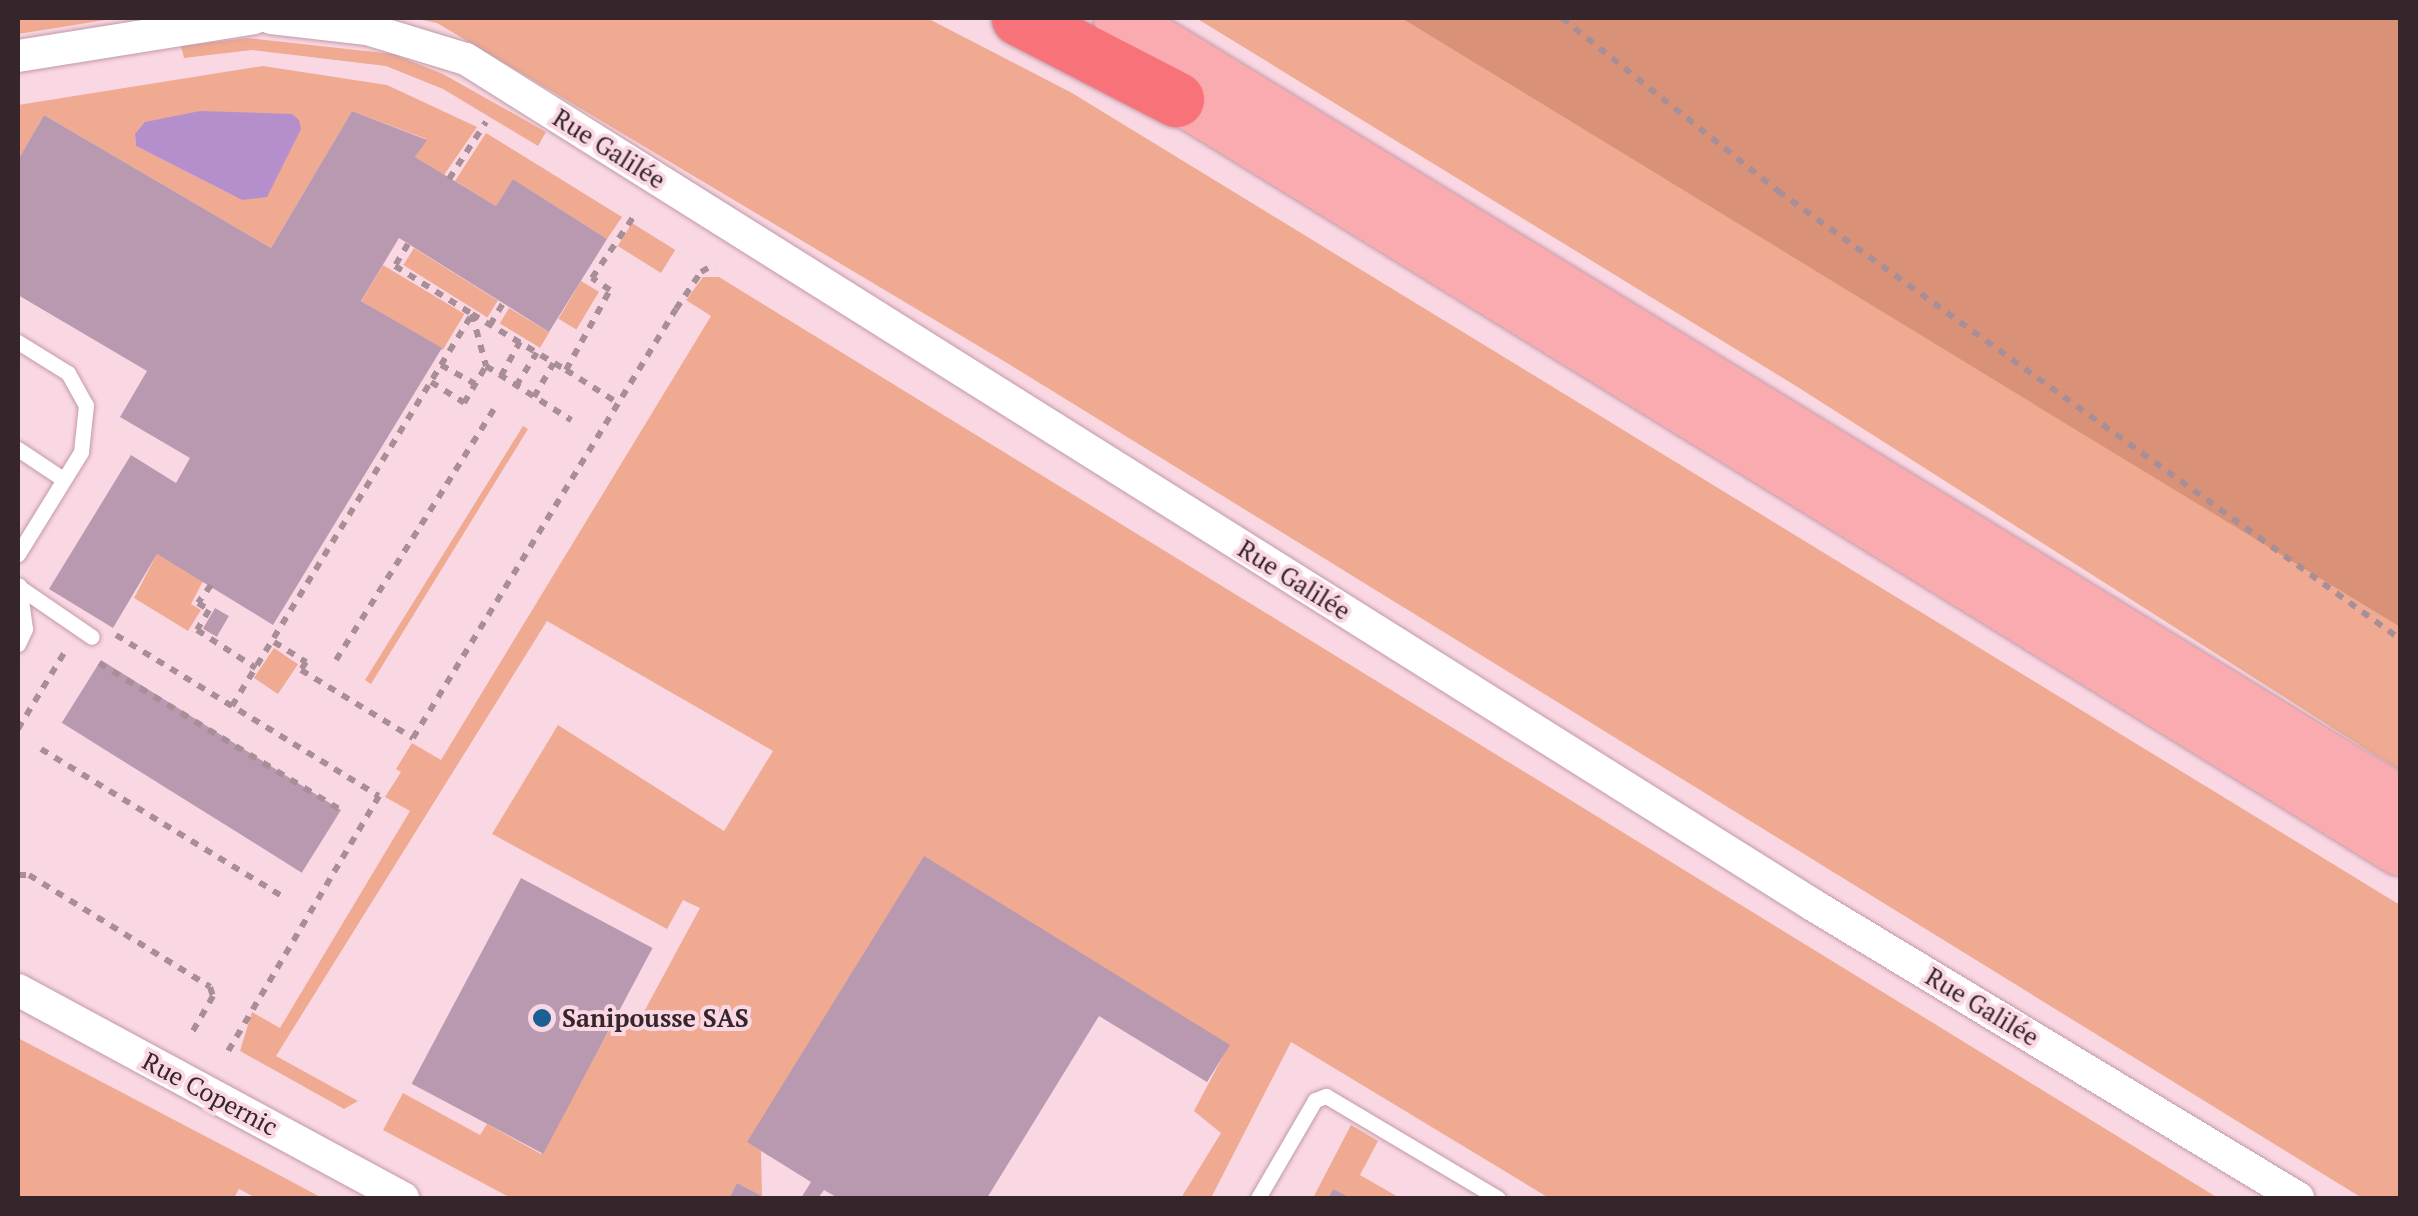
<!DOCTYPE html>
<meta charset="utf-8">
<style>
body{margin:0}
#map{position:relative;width:2418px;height:1216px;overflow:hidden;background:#fad8e3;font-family:"PT Serif",serif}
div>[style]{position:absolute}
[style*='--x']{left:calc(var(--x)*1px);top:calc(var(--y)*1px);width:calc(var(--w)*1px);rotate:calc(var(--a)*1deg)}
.green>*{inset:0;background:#efaa91;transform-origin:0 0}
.forest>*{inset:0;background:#d99277}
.water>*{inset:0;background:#b48fcb}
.building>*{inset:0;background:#b899b0;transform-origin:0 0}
.path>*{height:6px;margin-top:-3px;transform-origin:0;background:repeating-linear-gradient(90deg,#a88e96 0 8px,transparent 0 16px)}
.roads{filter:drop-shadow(0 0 2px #c19aa7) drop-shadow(0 0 2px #c19aa7)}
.lane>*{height:15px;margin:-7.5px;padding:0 7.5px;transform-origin:7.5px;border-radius:7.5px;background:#fff}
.street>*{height:32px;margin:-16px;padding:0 16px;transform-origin:16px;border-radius:16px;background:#fff}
.primary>*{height:50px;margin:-25px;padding:0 25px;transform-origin:25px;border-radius:25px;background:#faabaf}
.highway>*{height:55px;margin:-27.5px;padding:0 27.5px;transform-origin:27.5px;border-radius:27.5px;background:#f77379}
.dots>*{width:28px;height:28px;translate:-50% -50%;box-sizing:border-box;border:5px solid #fad8e3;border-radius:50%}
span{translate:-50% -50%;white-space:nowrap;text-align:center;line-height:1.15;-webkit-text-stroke:8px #fad8e3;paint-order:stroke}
.street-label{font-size:25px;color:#36262b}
.poi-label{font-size:25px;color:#36262b;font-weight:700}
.left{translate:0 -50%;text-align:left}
.frame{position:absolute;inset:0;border:20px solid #36262b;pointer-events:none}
</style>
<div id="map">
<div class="green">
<i style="clip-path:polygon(18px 18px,118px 18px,18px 34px)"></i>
<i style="clip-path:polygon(413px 18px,927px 18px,1072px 93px,2400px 905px,2400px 1198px,2362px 1198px,1007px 363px,437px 23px)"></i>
<i style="clip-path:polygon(1196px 18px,1401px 18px,2400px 627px,2400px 771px,1796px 386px)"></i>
<i style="clip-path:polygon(247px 38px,393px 54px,443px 74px,546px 132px,538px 146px,443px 89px,386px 66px,252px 50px,184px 58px,181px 46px)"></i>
<i style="clip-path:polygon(evenodd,263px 66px,387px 85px,477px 127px,444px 175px,415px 157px,426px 139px,352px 111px,271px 248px,44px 115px,18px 160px,18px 105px,263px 66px,135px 134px,242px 200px,136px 146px,135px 134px)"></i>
<i style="clip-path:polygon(486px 133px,622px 217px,607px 239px,513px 179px,496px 206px,455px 181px)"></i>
<i style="left:632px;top:223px;width:51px;height:27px;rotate:32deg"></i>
<i style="left:414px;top:248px;width:99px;height:20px;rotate:32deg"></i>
<i style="left:383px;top:265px;width:95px;height:42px;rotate:31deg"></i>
<i style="clip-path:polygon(703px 277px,719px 277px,2218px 1198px,1549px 1198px,1291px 1042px,1211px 1198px,1181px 1198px,1221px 1133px,1194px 1111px,1229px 1045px,924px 857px,748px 1142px,761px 1151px,762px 1196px,737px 1183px,729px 1198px,511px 1198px,383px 1130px,403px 1093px,480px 1135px,487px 1124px,541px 1154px,618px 1014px,639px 1021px,700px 908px,683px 900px,667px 929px,492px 834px,558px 725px,724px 831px,773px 751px,547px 621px,276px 1056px,358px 1101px,344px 1109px,240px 1051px,252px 1012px,280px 1028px,410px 811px,385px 797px,401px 772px,396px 769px,412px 743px,441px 760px,711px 316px,686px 300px)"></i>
<i style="left:581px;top:281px;width:21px;height:44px;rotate:31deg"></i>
<i style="left:509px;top:308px;width:47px;height:18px;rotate:31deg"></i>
<i style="clip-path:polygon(523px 426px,528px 429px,371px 684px,365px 680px)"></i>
<i style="clip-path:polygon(157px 554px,203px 581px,191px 604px,201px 610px,188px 631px,134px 598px)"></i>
<i style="left:274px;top:648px;width:29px;height:36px;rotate:34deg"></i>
<i style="clip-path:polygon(18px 1038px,283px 1177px,322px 1198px,256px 1198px,239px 1189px,234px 1198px,18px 1198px)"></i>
<i style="clip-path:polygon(1351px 1125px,1378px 1141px,1360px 1175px,1400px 1198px,1351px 1198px,1333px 1189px,1328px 1198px,1313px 1198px)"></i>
</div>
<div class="forest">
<i style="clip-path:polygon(1401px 18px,2400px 18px,2400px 627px,2076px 430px)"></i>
</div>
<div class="water">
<i style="clip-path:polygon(200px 111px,292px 114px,299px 120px,301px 129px,267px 197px,242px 200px,136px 146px,135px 134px,145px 122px)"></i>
</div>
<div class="building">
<i style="clip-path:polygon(352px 111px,427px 140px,415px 157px,496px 206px,513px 179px,607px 239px,549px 332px,399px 238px,361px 301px,442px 348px,273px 625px,157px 554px,113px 628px,49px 589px,131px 455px,176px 483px,190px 458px,120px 417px,147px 371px,18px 295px,18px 160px,44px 115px,271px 248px)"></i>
<i style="left:215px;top:608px;width:16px;height:24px;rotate:30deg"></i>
<i style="left:101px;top:660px;width:283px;height:74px;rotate:32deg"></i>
<i style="clip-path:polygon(924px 856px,1230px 1045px,1207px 1082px,1099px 1016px,987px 1198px,838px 1198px,824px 1190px,818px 1198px,801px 1198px,811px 1182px,747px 1142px)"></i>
<i style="left:521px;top:878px;width:149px;height:233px;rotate:28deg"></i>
<i style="clip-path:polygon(737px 1183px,766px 1198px,729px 1198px)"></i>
<i style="clip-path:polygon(1333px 1189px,1351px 1198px,1328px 1198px)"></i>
</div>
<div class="path">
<i style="--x:1562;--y:18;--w:277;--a:38.7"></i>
<i style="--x:1778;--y:191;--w:767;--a:35.76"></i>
<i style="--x:449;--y:179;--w:68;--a:-57"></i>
<i style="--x:408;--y:244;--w:26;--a:121"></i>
<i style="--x:395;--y:266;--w:91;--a:31.9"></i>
<i style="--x:472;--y:314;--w:54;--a:74.9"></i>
<i style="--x:490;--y:325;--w:26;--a:-59"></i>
<i style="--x:441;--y:365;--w:39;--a:29"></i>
<i style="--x:566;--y:370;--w:62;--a:32.4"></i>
<i style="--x:501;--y:376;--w:39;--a:-61"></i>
<i style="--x:431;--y:382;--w:39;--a:32"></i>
<i style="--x:464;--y:403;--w:43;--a:-59.3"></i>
<i style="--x:486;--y:366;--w:101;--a:32.4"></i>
<i style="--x:516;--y:386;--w:39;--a:-58"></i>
<i style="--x:534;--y:397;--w:39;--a:-60"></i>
<i style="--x:211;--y:585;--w:22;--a:126"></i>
<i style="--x:198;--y:603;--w:13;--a:32"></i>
<i style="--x:209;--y:610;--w:23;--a:121"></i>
<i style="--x:197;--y:630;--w:70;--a:32.8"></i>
<i style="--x:116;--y:635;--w:308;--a:31.5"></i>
<i style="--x:379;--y:796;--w:301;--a:120.6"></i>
<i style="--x:274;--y:642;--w:38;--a:32"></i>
<i style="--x:306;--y:662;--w:9;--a:122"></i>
<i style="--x:301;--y:670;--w:131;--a:31.3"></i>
<i style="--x:413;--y:738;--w:503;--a:-58.49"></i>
<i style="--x:676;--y:309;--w:45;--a:-56"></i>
<i style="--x:701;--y:272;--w:16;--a:-30"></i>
<i style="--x:336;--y:660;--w:297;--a:-57.8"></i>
<i style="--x:99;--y:663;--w:283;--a:31.3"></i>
<i style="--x:232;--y:706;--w:460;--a:-58.5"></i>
<i style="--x:472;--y:314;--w:109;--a:30.8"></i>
<i style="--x:566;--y:370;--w:91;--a:-61.2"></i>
<i style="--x:610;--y:290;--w:22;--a:-146"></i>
<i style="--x:592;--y:278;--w:78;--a:-55.9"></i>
<i style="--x:18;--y:729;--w:95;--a:-58.8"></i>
<i style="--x:41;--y:749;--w:284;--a:31.4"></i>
<i style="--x:18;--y:875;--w:11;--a:0"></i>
<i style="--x:29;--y:875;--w:213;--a:31.7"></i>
<i style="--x:210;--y:987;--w:9;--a:72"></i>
<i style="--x:213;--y:996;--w:46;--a:119.9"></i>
</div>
<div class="roads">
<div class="lane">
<i style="--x:18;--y:342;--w:59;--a:31.8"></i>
<i style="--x:68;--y:373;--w:37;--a:61"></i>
<i style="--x:86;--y:405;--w:47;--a:96.1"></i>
<i style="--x:81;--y:452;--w:120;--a:121.7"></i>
<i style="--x:18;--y:449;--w:54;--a:33.7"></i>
<i style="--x:19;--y:587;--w:88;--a:34.4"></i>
<i style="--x:18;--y:644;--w:17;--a:-65"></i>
<i style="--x:25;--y:629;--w:44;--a:-97.8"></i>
<i style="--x:1258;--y:1198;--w:113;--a:-59.8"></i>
<i style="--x:1315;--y:1100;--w:12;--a:-20"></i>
<i style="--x:1326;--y:1096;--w:200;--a:30.7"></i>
</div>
<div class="street">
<i style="--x:271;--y:18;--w:97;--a:6.5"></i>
<i style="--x:367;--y:29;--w:103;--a:16.9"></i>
<i style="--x:466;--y:59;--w:1591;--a:32.13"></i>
<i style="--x:1813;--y:905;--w:567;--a:31.14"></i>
<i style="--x:18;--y:56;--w:239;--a:-9.1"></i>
<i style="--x:18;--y:990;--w:438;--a:28.4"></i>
</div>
<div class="primary">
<i style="--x:1119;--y:18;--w:1502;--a:31.47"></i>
<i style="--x:1145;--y:77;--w:1474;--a:31.66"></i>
</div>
<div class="highway">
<i style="--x:1019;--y:18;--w:177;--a:27.3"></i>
</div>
</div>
<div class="dots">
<i style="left:542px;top:1018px;background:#1a6094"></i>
</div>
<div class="street-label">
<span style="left:609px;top:149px;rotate:32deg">Rue Galilée</span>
<span style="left:1294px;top:580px;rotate:32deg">Rue Galilée</span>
<span style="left:1982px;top:1007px;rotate:31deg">Rue Galilée</span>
<span style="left:210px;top:1094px;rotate:28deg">Rue Copernic</span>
</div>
<div class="poi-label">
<span class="left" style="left:562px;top:1018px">Sanipousse SAS</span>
</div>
<div class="frame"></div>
</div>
